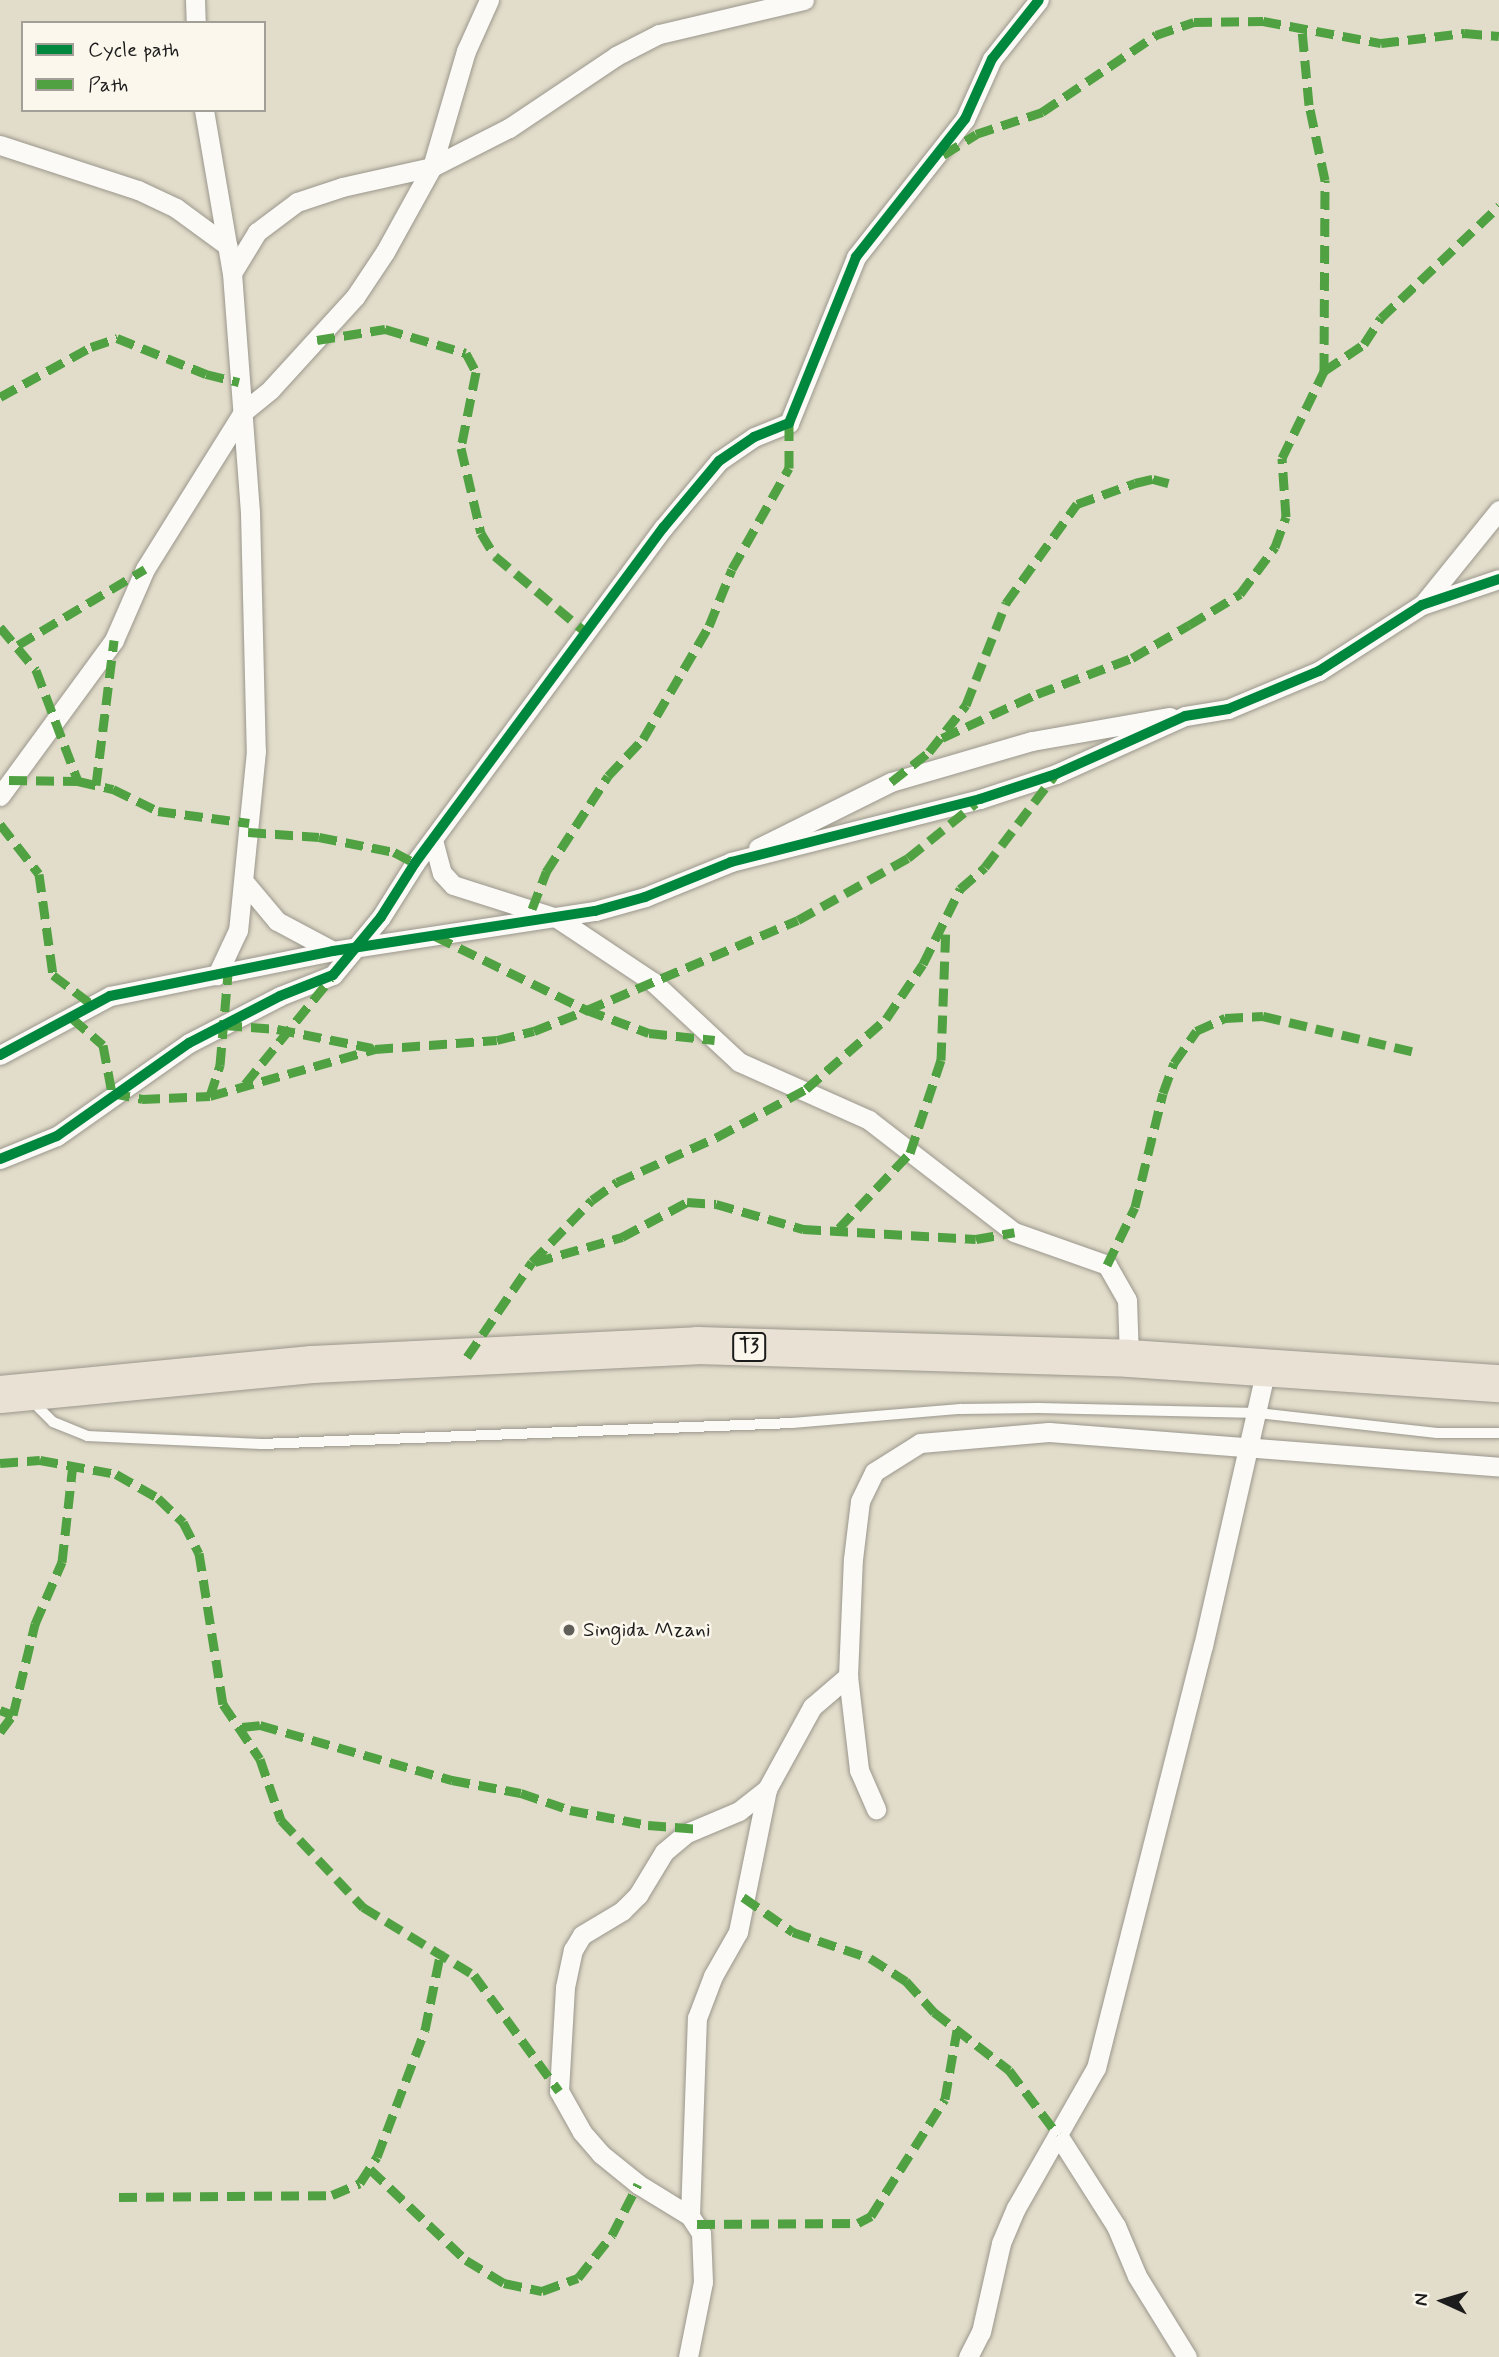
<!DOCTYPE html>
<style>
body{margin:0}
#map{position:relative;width:1499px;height:2357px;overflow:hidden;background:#e2dcca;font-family:Mynerve,sans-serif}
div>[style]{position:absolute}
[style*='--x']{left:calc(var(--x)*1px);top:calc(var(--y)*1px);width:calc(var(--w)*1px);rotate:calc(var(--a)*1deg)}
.roads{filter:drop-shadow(0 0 2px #9a978c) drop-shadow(0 0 2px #9a978c)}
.lane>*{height:10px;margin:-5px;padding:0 5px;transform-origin:5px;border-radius:5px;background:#fbfaf7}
.street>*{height:19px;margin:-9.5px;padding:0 9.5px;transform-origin:9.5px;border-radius:9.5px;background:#fbfaf7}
.highway>*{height:37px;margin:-18.5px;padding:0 18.5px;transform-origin:18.5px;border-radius:18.5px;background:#eae1d5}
.quiet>*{height:9px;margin-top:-4.5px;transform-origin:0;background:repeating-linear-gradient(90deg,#4fa141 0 18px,transparent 0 27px)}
.cycleway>*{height:10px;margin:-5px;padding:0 5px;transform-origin:5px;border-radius:5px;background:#00873e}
.dots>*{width:19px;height:19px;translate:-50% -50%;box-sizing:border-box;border:4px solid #fbf7ec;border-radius:50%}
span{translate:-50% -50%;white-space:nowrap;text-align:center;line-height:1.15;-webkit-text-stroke:5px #fbf7ec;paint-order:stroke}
.shield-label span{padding:2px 5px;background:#fbf7ec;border:2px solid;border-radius:5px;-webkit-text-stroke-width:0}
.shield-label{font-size:19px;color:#1c1c1c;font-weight:700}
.poi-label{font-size:21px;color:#1c1c1c}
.left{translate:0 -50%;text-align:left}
.legend{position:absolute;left:21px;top:21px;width:245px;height:91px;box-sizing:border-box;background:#fbf7ec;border:2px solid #a29f99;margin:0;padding:9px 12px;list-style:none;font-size:21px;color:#1c1c1c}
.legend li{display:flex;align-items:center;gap:14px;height:35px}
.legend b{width:35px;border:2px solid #a29f99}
.north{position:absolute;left:1408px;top:2266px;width:70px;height:70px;-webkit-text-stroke:5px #fbf7ec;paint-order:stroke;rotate:274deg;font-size:19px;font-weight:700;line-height:28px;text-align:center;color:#1c1c1c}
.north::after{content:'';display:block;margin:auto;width:24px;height:32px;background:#1c1c1c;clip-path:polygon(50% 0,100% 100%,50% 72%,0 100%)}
</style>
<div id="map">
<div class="roads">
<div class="lane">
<i style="--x:32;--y:1401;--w:30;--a:45"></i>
<i style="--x:53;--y:1422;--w:37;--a:22"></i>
<i style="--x:87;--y:1436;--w:174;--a:2.6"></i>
<i style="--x:261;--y:1444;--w:531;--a:-2.26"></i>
<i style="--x:792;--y:1423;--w:169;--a:-4.8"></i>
<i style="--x:960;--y:1409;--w:78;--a:-0.7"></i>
<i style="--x:1038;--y:1408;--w:220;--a:1.3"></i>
<i style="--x:1258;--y:1413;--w:180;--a:6.4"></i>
<i style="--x:1437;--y:1433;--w:62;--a:0"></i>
</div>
<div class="street">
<i style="--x:195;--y:0;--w:23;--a:88"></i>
<i style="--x:204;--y:110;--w:165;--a:80.3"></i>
<i style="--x:232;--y:273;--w:241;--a:85.7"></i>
<i style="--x:250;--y:513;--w:238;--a:88.6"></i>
<i style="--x:256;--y:751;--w:180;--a:95.7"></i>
<i style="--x:238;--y:930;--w:50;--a:115"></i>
<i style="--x:0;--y:145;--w:145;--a:18.1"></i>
<i style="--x:138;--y:190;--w:42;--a:25.3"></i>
<i style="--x:176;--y:208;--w:64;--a:36.2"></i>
<i style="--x:232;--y:273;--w:48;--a:-58.6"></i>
<i style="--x:257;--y:232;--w:50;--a:-36.9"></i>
<i style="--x:297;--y:202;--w:47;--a:-18.4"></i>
<i style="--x:342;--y:187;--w:92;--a:-12.5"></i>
<i style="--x:432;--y:167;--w:86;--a:-26.9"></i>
<i style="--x:509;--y:128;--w:129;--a:-33.9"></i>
<i style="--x:616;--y:56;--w:48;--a:-27.1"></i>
<i style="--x:659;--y:34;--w:149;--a:-13.2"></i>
<i style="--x:1423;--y:604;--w:121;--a:-51"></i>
<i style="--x:0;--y:796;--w:193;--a:-53.8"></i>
<i style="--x:114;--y:640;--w:77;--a:-66.4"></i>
<i style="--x:145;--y:569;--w:185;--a:-58"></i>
<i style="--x:243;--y:412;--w:36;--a:-39"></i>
<i style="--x:271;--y:389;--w:125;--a:-47.6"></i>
<i style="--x:355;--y:297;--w:54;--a:-56.3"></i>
<i style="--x:385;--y:252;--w:97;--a:-61.1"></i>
<i style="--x:432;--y:167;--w:121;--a:-73.7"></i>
<i style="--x:466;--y:51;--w:56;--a:-65.7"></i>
<i style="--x:433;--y:840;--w:34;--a:75"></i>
<i style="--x:442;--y:873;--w:16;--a:47"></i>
<i style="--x:453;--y:885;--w:109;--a:17.6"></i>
<i style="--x:557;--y:918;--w:115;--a:33.7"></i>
<i style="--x:653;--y:982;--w:117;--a:42.9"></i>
<i style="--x:739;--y:1062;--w:142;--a:24"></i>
<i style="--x:869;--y:1120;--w:183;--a:37.7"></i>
<i style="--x:1014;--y:1232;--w:99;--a:19.5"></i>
<i style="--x:1107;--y:1265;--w:40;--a:60.3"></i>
<i style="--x:1127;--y:1300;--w:58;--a:88"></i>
<i style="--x:758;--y:848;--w:148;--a:-26.4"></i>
<i style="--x:891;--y:782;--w:147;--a:-16.2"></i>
<i style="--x:1032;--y:741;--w:140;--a:-9.9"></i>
<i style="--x:246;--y:884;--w:48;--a:50"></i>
<i style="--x:277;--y:921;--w:64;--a:28.2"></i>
<i style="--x:0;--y:1055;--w:125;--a:-28.2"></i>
<i style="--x:110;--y:996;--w:227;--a:-11.4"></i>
<i style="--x:333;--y:951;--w:265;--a:-8.7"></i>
<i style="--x:595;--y:911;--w:52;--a:-15.6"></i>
<i style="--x:645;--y:897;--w:93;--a:-22.1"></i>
<i style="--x:731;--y:862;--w:257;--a:-14.2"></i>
<i style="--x:980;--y:799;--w:80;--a:-18.2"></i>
<i style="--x:1056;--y:774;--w:141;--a:-24.2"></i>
<i style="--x:1185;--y:716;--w:44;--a:-9.2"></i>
<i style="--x:1228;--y:709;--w:99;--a:-22.7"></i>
<i style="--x:1319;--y:671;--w:122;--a:-32.7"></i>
<i style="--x:1422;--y:605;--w:81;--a:-18.7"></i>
<i style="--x:0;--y:1159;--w:61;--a:-22"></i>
<i style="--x:57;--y:1136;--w:161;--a:-35.2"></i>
<i style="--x:189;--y:1043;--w:102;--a:-27.3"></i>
<i style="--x:280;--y:996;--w:57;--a:-21.6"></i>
<i style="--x:333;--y:975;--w:75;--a:-50.4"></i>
<i style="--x:381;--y:917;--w:64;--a:-57.8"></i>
<i style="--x:415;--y:863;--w:417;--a:-53.5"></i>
<i style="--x:663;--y:528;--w:87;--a:-50.1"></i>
<i style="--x:719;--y:461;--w:42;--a:-34.4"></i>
<i style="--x:754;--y:437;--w:38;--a:-22"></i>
<i style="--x:789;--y:423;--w:179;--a:-68"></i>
<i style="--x:856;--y:257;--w:176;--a:-51.7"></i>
<i style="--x:965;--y:119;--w:66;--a:-65.8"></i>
<i style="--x:992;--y:59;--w:75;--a:-51.5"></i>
<i style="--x:848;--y:1676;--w:95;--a:83.3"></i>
<i style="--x:859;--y:1770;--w:43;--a:66.4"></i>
<i style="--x:1058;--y:2135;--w:108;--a:57.5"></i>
<i style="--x:1116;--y:2226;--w:54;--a:67.2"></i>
<i style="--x:1137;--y:2276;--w:95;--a:58.3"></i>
<i style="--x:690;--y:2216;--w:198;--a:-88"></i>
<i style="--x:697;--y:2018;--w:45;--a:-69.1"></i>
<i style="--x:713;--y:1976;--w:51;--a:-60.4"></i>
<i style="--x:738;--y:1932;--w:146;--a:-78.5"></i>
<i style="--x:767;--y:1789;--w:94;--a:-61.2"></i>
<i style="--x:812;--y:1707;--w:48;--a:-40.7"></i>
<i style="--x:848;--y:1676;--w:117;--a:-87.6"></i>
<i style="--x:853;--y:1559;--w:58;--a:-83.1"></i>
<i style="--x:860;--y:1501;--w:32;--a:-64"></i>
<i style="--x:874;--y:1472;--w:54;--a:-32.2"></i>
<i style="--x:920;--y:1443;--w:129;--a:-4.9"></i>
<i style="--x:1049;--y:1432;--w:451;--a:4.4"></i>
<i style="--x:688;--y:2357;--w:76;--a:-78.7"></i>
<i style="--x:703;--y:2282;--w:49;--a:-92.3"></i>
<i style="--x:701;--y:2233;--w:20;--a:-123"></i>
<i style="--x:690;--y:2216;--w:61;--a:-148.4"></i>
<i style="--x:638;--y:2184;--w:48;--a:-141"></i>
<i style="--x:601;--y:2154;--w:29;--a:-131"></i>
<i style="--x:582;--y:2132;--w:47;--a:-119.3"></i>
<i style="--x:559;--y:2091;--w:104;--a:-86.7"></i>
<i style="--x:565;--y:1987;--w:38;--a:-78"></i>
<i style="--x:573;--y:1950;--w:17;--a:-59"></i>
<i style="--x:582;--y:1935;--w:47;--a:-31"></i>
<i style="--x:622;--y:1911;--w:23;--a:-45"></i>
<i style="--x:638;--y:1895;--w:50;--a:-58.8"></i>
<i style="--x:664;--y:1852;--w:30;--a:-40"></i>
<i style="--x:687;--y:1833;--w:56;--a:-22.9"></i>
<i style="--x:739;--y:1811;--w:36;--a:-38"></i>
<i style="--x:968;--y:2357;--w:28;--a:-63"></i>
<i style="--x:981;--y:2332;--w:91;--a:-77.3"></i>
<i style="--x:1001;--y:2243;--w:38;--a:-67"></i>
<i style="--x:1016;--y:2208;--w:161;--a:-60.3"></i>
<i style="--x:1096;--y:2068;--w:435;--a:-75.8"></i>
<i style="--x:1203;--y:1646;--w:288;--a:-77.2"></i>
</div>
<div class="highway">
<i style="--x:0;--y:1394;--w:313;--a:-5.5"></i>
<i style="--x:312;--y:1364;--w:385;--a:-2.8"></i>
<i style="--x:697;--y:1345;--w:432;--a:1.7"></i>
<i style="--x:1129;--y:1358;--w:371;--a:3.9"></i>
</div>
</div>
<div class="quiet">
<i style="--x:943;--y:155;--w:39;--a:-32"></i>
<i style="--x:976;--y:134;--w:70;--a:-18.4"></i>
<i style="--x:1042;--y:112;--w:138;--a:-34"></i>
<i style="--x:1156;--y:35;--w:40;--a:-18.9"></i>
<i style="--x:1194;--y:22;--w:69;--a:-0.8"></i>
<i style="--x:1263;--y:21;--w:120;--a:10.6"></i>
<i style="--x:1381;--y:43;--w:84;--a:-6.9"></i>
<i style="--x:1464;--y:33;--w:35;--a:5"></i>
<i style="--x:317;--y:340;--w:69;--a:-9.2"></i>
<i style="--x:385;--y:329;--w:84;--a:16.5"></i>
<i style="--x:466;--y:353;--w:21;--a:62"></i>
<i style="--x:476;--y:372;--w:77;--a:101.2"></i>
<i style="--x:461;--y:448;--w:87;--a:76.8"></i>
<i style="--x:481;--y:533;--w:27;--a:59"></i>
<i style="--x:495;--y:556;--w:121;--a:40"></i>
<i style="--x:1324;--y:371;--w:48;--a:-34"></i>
<i style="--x:1364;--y:344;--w:31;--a:-57"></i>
<i style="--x:1381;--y:318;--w:163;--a:-43.5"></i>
<i style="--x:0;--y:397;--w:104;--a:-28.8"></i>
<i style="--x:91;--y:347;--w:28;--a:-19"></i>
<i style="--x:117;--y:338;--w:96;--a:22"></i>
<i style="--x:206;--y:374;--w:34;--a:14"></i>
<i style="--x:0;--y:627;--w:56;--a:50.1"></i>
<i style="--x:36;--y:670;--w:119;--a:69.3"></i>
<i style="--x:18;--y:645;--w:148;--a:-30.9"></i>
<i style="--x:942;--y:738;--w:105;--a:-24.9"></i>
<i style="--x:1037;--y:694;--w:102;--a:-20.8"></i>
<i style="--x:1132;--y:658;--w:66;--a:-30.1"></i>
<i style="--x:1189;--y:625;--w:60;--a:-31.3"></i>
<i style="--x:1240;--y:594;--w:59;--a:-53.3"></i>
<i style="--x:1275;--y:547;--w:32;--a:-70"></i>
<i style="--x:1286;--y:517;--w:59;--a:-93.9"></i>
<i style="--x:1282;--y:458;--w:97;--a:-64.2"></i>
<i style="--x:1324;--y:371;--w:191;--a:-89.7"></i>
<i style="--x:1325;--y:180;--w:77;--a:-102"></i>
<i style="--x:1309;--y:105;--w:75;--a:-95.3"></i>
<i style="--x:9;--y:780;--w:69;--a:0.8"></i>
<i style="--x:78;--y:781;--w:36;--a:13"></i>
<i style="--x:113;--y:789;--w:50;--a:26.1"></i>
<i style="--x:158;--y:811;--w:92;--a:7.5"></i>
<i style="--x:891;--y:782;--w:48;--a:-38.3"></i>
<i style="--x:929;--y:752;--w:60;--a:-51.8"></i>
<i style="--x:966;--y:705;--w:110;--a:-68.6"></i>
<i style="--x:1006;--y:603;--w:122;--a:-54.4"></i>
<i style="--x:1077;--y:504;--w:62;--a:-19.9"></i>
<i style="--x:1135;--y:483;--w:18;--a:-13"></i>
<i style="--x:1153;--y:479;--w:16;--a:15"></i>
<i style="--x:96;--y:785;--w:146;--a:-82.9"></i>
<i style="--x:0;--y:824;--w:63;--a:52"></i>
<i style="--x:39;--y:874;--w:102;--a:82.1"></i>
<i style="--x:53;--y:975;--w:51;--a:37.1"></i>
<i style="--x:248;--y:832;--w:71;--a:4"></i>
<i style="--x:319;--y:837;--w:76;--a:11.3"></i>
<i style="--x:394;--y:852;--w:24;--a:28"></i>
<i style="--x:532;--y:909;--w:40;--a:-69"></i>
<i style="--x:546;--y:872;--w:114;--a:-57.1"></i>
<i style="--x:608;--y:776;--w:51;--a:-46.6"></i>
<i style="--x:643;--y:739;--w:131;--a:-59.7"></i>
<i style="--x:709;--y:626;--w:61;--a:-68"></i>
<i style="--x:732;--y:569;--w:116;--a:-60.6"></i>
<i style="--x:789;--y:468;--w:45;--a:-90"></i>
<i style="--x:435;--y:936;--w:169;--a:26"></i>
<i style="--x:587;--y:1010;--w:229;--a:-23.1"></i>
<i style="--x:798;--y:920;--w:126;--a:-29.4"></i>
<i style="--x:908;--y:858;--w:87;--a:-39"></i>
<i style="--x:72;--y:1018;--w:41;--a:41.1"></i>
<i style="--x:103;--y:1045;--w:49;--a:79.4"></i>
<i style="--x:112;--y:1093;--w:31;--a:11"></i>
<i style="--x:142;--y:1099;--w:68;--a:-2.5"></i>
<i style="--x:210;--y:1096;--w:172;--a:-15.9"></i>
<i style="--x:375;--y:1049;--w:122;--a:-4.2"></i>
<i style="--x:497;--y:1040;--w:38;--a:-14"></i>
<i style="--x:534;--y:1031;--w:57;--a:-21.6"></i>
<i style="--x:587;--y:1010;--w:66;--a:20.4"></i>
<i style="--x:649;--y:1033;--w:66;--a:6.1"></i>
<i style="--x:224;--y:1025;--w:53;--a:4.3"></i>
<i style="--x:277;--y:1029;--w:97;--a:11.3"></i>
<i style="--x:245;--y:1084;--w:136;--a:-50.9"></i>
<i style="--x:210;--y:1096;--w:33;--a:-72"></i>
<i style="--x:220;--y:1065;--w:92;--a:-85"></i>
<i style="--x:839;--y:1228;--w:103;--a:-46.6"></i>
<i style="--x:910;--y:1153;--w:98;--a:-71.6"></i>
<i style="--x:941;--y:1060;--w:134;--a:-87.9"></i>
<i style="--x:535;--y:1262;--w:91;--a:-16"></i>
<i style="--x:622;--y:1237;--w:74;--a:-28.3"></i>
<i style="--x:687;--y:1202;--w:29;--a:4"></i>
<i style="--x:716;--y:1204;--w:91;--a:16"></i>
<i style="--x:803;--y:1229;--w:173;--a:3.3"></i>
<i style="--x:976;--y:1239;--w:39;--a:-10"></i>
<i style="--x:1107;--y:1265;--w:64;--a:-64.2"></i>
<i style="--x:1135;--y:1207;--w:117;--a:-76.2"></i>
<i style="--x:1163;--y:1093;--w:32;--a:-70"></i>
<i style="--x:1174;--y:1063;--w:39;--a:-55"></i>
<i style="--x:1196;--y:1031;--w:32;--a:-24"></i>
<i style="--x:1225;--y:1018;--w:38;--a:-3"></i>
<i style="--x:1263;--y:1016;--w:160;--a:13.3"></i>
<i style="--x:467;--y:1357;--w:115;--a:-55.6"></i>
<i style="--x:532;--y:1262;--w:86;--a:-45.9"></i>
<i style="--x:592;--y:1200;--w:31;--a:-36"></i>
<i style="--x:617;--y:1182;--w:110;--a:-24.2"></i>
<i style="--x:717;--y:1137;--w:101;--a:-28.3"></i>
<i style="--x:806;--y:1089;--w:106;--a:-41.2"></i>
<i style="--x:886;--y:1019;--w:66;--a:-56.1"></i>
<i style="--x:923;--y:964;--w:84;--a:-63.7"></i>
<i style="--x:960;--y:889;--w:33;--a:-41"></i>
<i style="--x:985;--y:867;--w:114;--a:-52.8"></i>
<i style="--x:0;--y:1463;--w:40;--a:-4.3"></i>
<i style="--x:40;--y:1460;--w:77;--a:10.4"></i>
<i style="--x:116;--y:1474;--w:48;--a:29.7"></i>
<i style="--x:158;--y:1498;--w:35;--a:44"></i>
<i style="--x:183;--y:1522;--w:35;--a:63"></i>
<i style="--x:199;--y:1553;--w:153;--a:81"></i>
<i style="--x:223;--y:1704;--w:66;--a:56.1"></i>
<i style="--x:260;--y:1759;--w:65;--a:71"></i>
<i style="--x:281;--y:1820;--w:120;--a:46.7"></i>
<i style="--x:363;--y:1907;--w:130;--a:31.5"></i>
<i style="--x:474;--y:1975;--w:144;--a:53.8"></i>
<i style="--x:0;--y:1710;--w:14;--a:21"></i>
<i style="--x:242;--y:1727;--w:18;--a:-6"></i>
<i style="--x:260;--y:1725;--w:200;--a:16"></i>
<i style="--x:452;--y:1780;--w:70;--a:10.7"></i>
<i style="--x:521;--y:1793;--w:52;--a:19.1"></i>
<i style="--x:570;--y:1810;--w:79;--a:10.9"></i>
<i style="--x:648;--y:1825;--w:52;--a:4.4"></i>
<i style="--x:0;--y:1732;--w:21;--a:-53"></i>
<i style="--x:13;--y:1715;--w:94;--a:-76.4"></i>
<i style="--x:35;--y:1624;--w:68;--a:-66.5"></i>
<i style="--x:62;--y:1562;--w:99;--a:-83.6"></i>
<i style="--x:743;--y:1897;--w:61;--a:35"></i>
<i style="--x:793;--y:1932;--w:81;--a:18.7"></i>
<i style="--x:870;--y:1958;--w:43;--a:32.6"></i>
<i style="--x:906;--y:1981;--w:42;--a:47.9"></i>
<i style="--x:934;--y:2012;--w:95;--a:37.7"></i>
<i style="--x:1009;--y:2070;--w:81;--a:53"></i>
<i style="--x:370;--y:2169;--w:132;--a:43.5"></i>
<i style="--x:466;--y:2260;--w:44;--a:31.2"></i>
<i style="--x:504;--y:2283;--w:39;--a:12"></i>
<i style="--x:542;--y:2291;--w:38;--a:-20"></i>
<i style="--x:578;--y:2278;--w:55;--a:-51.7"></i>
<i style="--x:612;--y:2235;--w:57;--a:-63"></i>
<i style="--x:119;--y:2197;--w:213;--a:-0.5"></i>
<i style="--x:332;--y:2195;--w:30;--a:-23"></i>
<i style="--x:360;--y:2183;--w:31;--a:-57"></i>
<i style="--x:377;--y:2157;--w:136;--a:-69.3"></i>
<i style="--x:425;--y:2030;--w:81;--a:-78.6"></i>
<i style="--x:697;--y:2224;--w:161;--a:-0.4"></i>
<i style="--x:858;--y:2223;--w:15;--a:-28"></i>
<i style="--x:871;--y:2216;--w:138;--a:-57.7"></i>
<i style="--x:945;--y:2099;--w:70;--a:-80.1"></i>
</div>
<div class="cycleway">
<i style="--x:0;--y:1055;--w:125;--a:-28.2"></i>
<i style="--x:110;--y:996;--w:227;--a:-11.4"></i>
<i style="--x:333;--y:951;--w:265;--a:-8.7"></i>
<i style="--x:595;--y:911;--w:52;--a:-15.6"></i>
<i style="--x:645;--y:897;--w:93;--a:-22.1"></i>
<i style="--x:731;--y:862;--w:257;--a:-14.2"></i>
<i style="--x:980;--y:799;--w:80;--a:-18.2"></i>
<i style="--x:1056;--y:774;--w:141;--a:-24.2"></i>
<i style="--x:1185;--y:716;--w:44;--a:-9.2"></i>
<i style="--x:1228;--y:709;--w:99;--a:-22.7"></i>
<i style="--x:1319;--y:671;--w:122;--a:-32.7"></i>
<i style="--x:1422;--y:605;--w:81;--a:-18.7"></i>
<i style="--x:0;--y:1159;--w:61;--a:-22"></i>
<i style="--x:57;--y:1136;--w:161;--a:-35.2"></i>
<i style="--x:189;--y:1043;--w:102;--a:-27.3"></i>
<i style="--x:280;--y:996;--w:57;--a:-21.6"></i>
<i style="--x:333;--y:975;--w:75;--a:-50.4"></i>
<i style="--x:381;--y:917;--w:64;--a:-57.8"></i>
<i style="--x:415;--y:863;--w:417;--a:-53.5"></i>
<i style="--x:663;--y:528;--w:87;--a:-50.1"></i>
<i style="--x:719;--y:461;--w:42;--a:-34.4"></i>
<i style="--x:754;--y:437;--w:38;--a:-22"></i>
<i style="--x:789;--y:423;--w:179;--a:-68"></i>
<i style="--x:856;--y:257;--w:176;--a:-51.7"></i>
<i style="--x:965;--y:119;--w:66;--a:-65.8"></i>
<i style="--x:992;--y:59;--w:75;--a:-51.5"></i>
</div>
<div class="dots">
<i style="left:569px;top:1630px;background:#615f59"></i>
</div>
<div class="shield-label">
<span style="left:749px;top:1347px">T3</span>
</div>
<div class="poi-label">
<span class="left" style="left:583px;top:1630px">Singida Mzani</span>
</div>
<ul class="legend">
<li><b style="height:9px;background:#00873e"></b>Cycle path</li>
<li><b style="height:9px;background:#4fa141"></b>Path</li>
</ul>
<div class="north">N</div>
</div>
